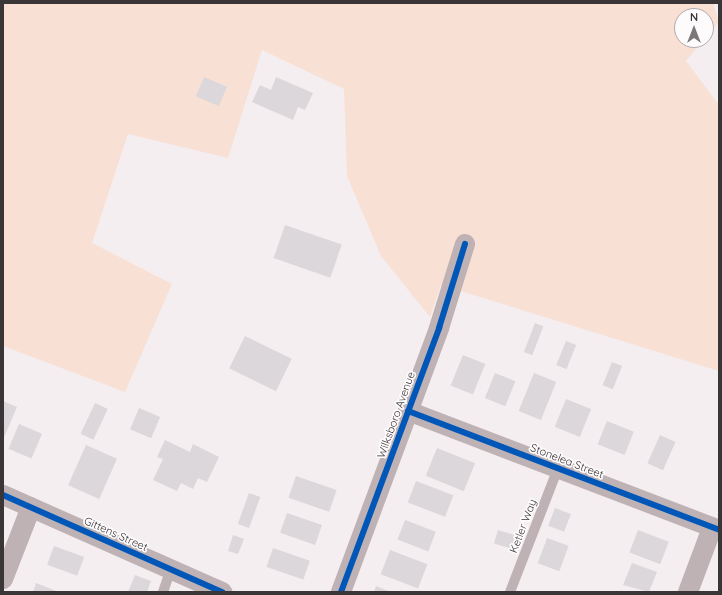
<!DOCTYPE html>
<style>
body{margin:0}
#map{position:relative;width:722px;height:595px;overflow:hidden;background:#f4eef1;font-family:Quicksand,sans-serif}
div>[style]{position:absolute}
[style*='--x']{left:calc(var(--x)*1px);top:calc(var(--y)*1px);width:calc(var(--w)*1px);rotate:calc(var(--a)*1deg)}
.green>*{inset:0;background:#f8e0d4}
.building>*{inset:0;background:#dbd7db;transform-origin:0 0}
.service>*{height:10px;margin:-5px;padding:0 5px;transform-origin:5px;border-radius:5px;background:#beb2b5}
.minor>*{height:20px;margin:-10px;padding:0 10px;transform-origin:10px;border-radius:10px;background:#beb2b5}
.cycleway>*{height:6px;margin:-3px;padding:0 3px;transform-origin:3px;border-radius:3px;background:#0057b8}
span{translate:-50% -50%;white-space:nowrap;text-align:center;line-height:1.15;-webkit-text-stroke:3.5px #fefbfc;paint-order:stroke}
.street-label{font-size:11px;color:#3a3537}
.frame{position:absolute;inset:0;border:4px solid #3a3537;pointer-events:none}
.north{position:absolute;left:674px;top:8px;width:40px;height:40px;box-sizing:border-box;background:#fefbfc;border:1px solid #b0acad;border-radius:50%;rotate:0deg;font-size:11px;font-weight:700;line-height:16px;text-align:center;color:#3a3537}
.north::after{content:'';display:block;margin:auto;width:14px;height:18px;background:#7b7678;clip-path:polygon(50% 0,100% 100%,50% 72%,0 100%)}
</style>
<div id="map">
<div class="green">
<i style="clip-path:polygon(3px 3px,713px 3px,719px 22px,706px 37px,706px 16px,682px 16px,682px 40px,703px 40px,686px 61px,719px 105px,719px 371px,441px 285px,430px 317px,381px 256px,347px 176px,344px 89px,262px 50px,228px 158px,128px 134px,92px 243px,172px 284px,125px 392px,3px 346px)"></i>
</div>
<div class="building">
<i style="left:204px;top:77px;width:25px;height:21px;rotate:23deg"></i>
<i style="clip-path:polygon(276px 77px,313px 93px,305px 110px,298px 107px,293px 120px,252px 102px,260px 85px,271px 90px)"></i>
<i style="left:285px;top:225px;width:60px;height:35px;rotate:19deg"></i>
<i style="left:535px;top:323px;width:9px;height:31px;rotate:21deg"></i>
<i style="left:245px;top:336px;width:52px;height:36px;rotate:26deg"></i>
<i style="left:566px;top:341px;width:11px;height:26px;rotate:22deg"></i>
<i style="left:463px;top:355px;width:24px;height:33px;rotate:22deg"></i>
<i style="left:612px;top:362px;width:11px;height:25px;rotate:22deg"></i>
<i style="left:495px;top:373px;width:22px;height:27px;rotate:22deg"></i>
<i style="left:534px;top:373px;width:24px;height:41px;rotate:22deg"></i>
<i style="left:566px;top:399px;width:27px;height:30px;rotate:22deg"></i>
<i style="clip-path:polygon(3px 401px,17px 407px,3px 440px)"></i>
<i style="left:95px;top:403px;width:14px;height:34px;rotate:25deg"></i>
<i style="left:139px;top:408px;width:23px;height:23px;rotate:23deg"></i>
<i style="left:607px;top:421px;width:29px;height:25px;rotate:22deg"></i>
<i style="left:19px;top:424px;width:25px;height:27px;rotate:23deg"></i>
<i style="left:660px;top:435px;width:17px;height:31px;rotate:24deg"></i>
<i style="clip-path:polygon(165px 440px,190px 452px,193px 444px,219px 457px,207px 482px,198px 478px,193px 489px,181px 483px,177px 491px,153px 480px,163px 459px,157px 457px)"></i>
<i style="left:86px;top:445px;width:34px;height:44px;rotate:24deg"></i>
<i style="left:437px;top:448px;width:41px;height:30px;rotate:22deg"></i>
<i style="left:296px;top:476px;width:43px;height:23px;rotate:19deg"></i>
<i style="left:416px;top:481px;width:40px;height:23px;rotate:21deg"></i>
<i style="left:249px;top:493px;width:12px;height:33px;rotate:20deg"></i>
<i style="left:555px;top:508px;width:17px;height:19px;rotate:21deg"></i>
<i style="left:287px;top:513px;width:37px;height:21px;rotate:19deg"></i>
<i style="left:405px;top:520px;width:33px;height:21px;rotate:21deg"></i>
<i style="left:498px;top:530px;width:21px;height:14px;rotate:17deg"></i>
<i style="left:638px;top:530px;width:33px;height:24px;rotate:21deg"></i>
<i style="clip-path:polygon(233px 535px,244px 539px,238px 554px,228px 551px)"></i>
<i style="left:547px;top:538px;width:23px;height:27px;rotate:20deg"></i>
<i style="left:54px;top:546px;width:32px;height:20px;rotate:20deg"></i>
<i style="left:273px;top:548px;width:39px;height:20px;rotate:19deg"></i>
<i style="left:390px;top:550px;width:40px;height:26px;rotate:21deg"></i>
<i style="clip-path:polygon(632px 563px,657px 572px,649px 592px,623px 585px)"></i>
<i style="clip-path:polygon(135px 575px,151px 581px,147px 592px,128px 592px)"></i>
<i style="clip-path:polygon(36px 583px,59px 592px,33px 592px)"></i>
<i style="clip-path:polygon(376px 586px,391px 592px,374px 592px)"></i>
</div>
<div class="service">
<i style="--x:163;--y:592;--w:24;--a:-71"></i>
<i style="--x:510;--y:592;--w:133;--a:-68.8"></i>
</div>
<div class="minor">
<i style="--x:408;--y:411;--w:333;--a:20.9"></i>
<i style="--x:3;--y:495;--w:240;--a:23.9"></i>
<i style="--x:3;--y:579;--w:77;--a:-68.7"></i>
<i style="--x:341;--y:592;--w:282;--a:-69.6"></i>
<i style="--x:439;--y:328;--w:88;--a:-72.8"></i>
<i style="--x:688;--y:592;--w:68;--a:-69.4"></i>
</div>
<div class="cycleway">
<i style="--x:408;--y:411;--w:333;--a:20.9"></i>
<i style="--x:3;--y:495;--w:240;--a:23.9"></i>
<i style="--x:341;--y:592;--w:282;--a:-69.6"></i>
<i style="--x:439;--y:328;--w:88;--a:-72.8"></i>
</div>
<div class="street-label">
<span style="left:396px;top:415px;rotate:-70deg">Wilksboro Avenue</span>
<span style="left:567px;top:461px;rotate:21deg">Stonelea Street</span>
<span style="left:523px;top:526px;rotate:-69deg">Ketler Way</span>
<span style="left:116px;top:534px;rotate:24deg">Gittens Street</span>
</div>
<div class="frame"></div>
<div class="north">N</div>
</div>
